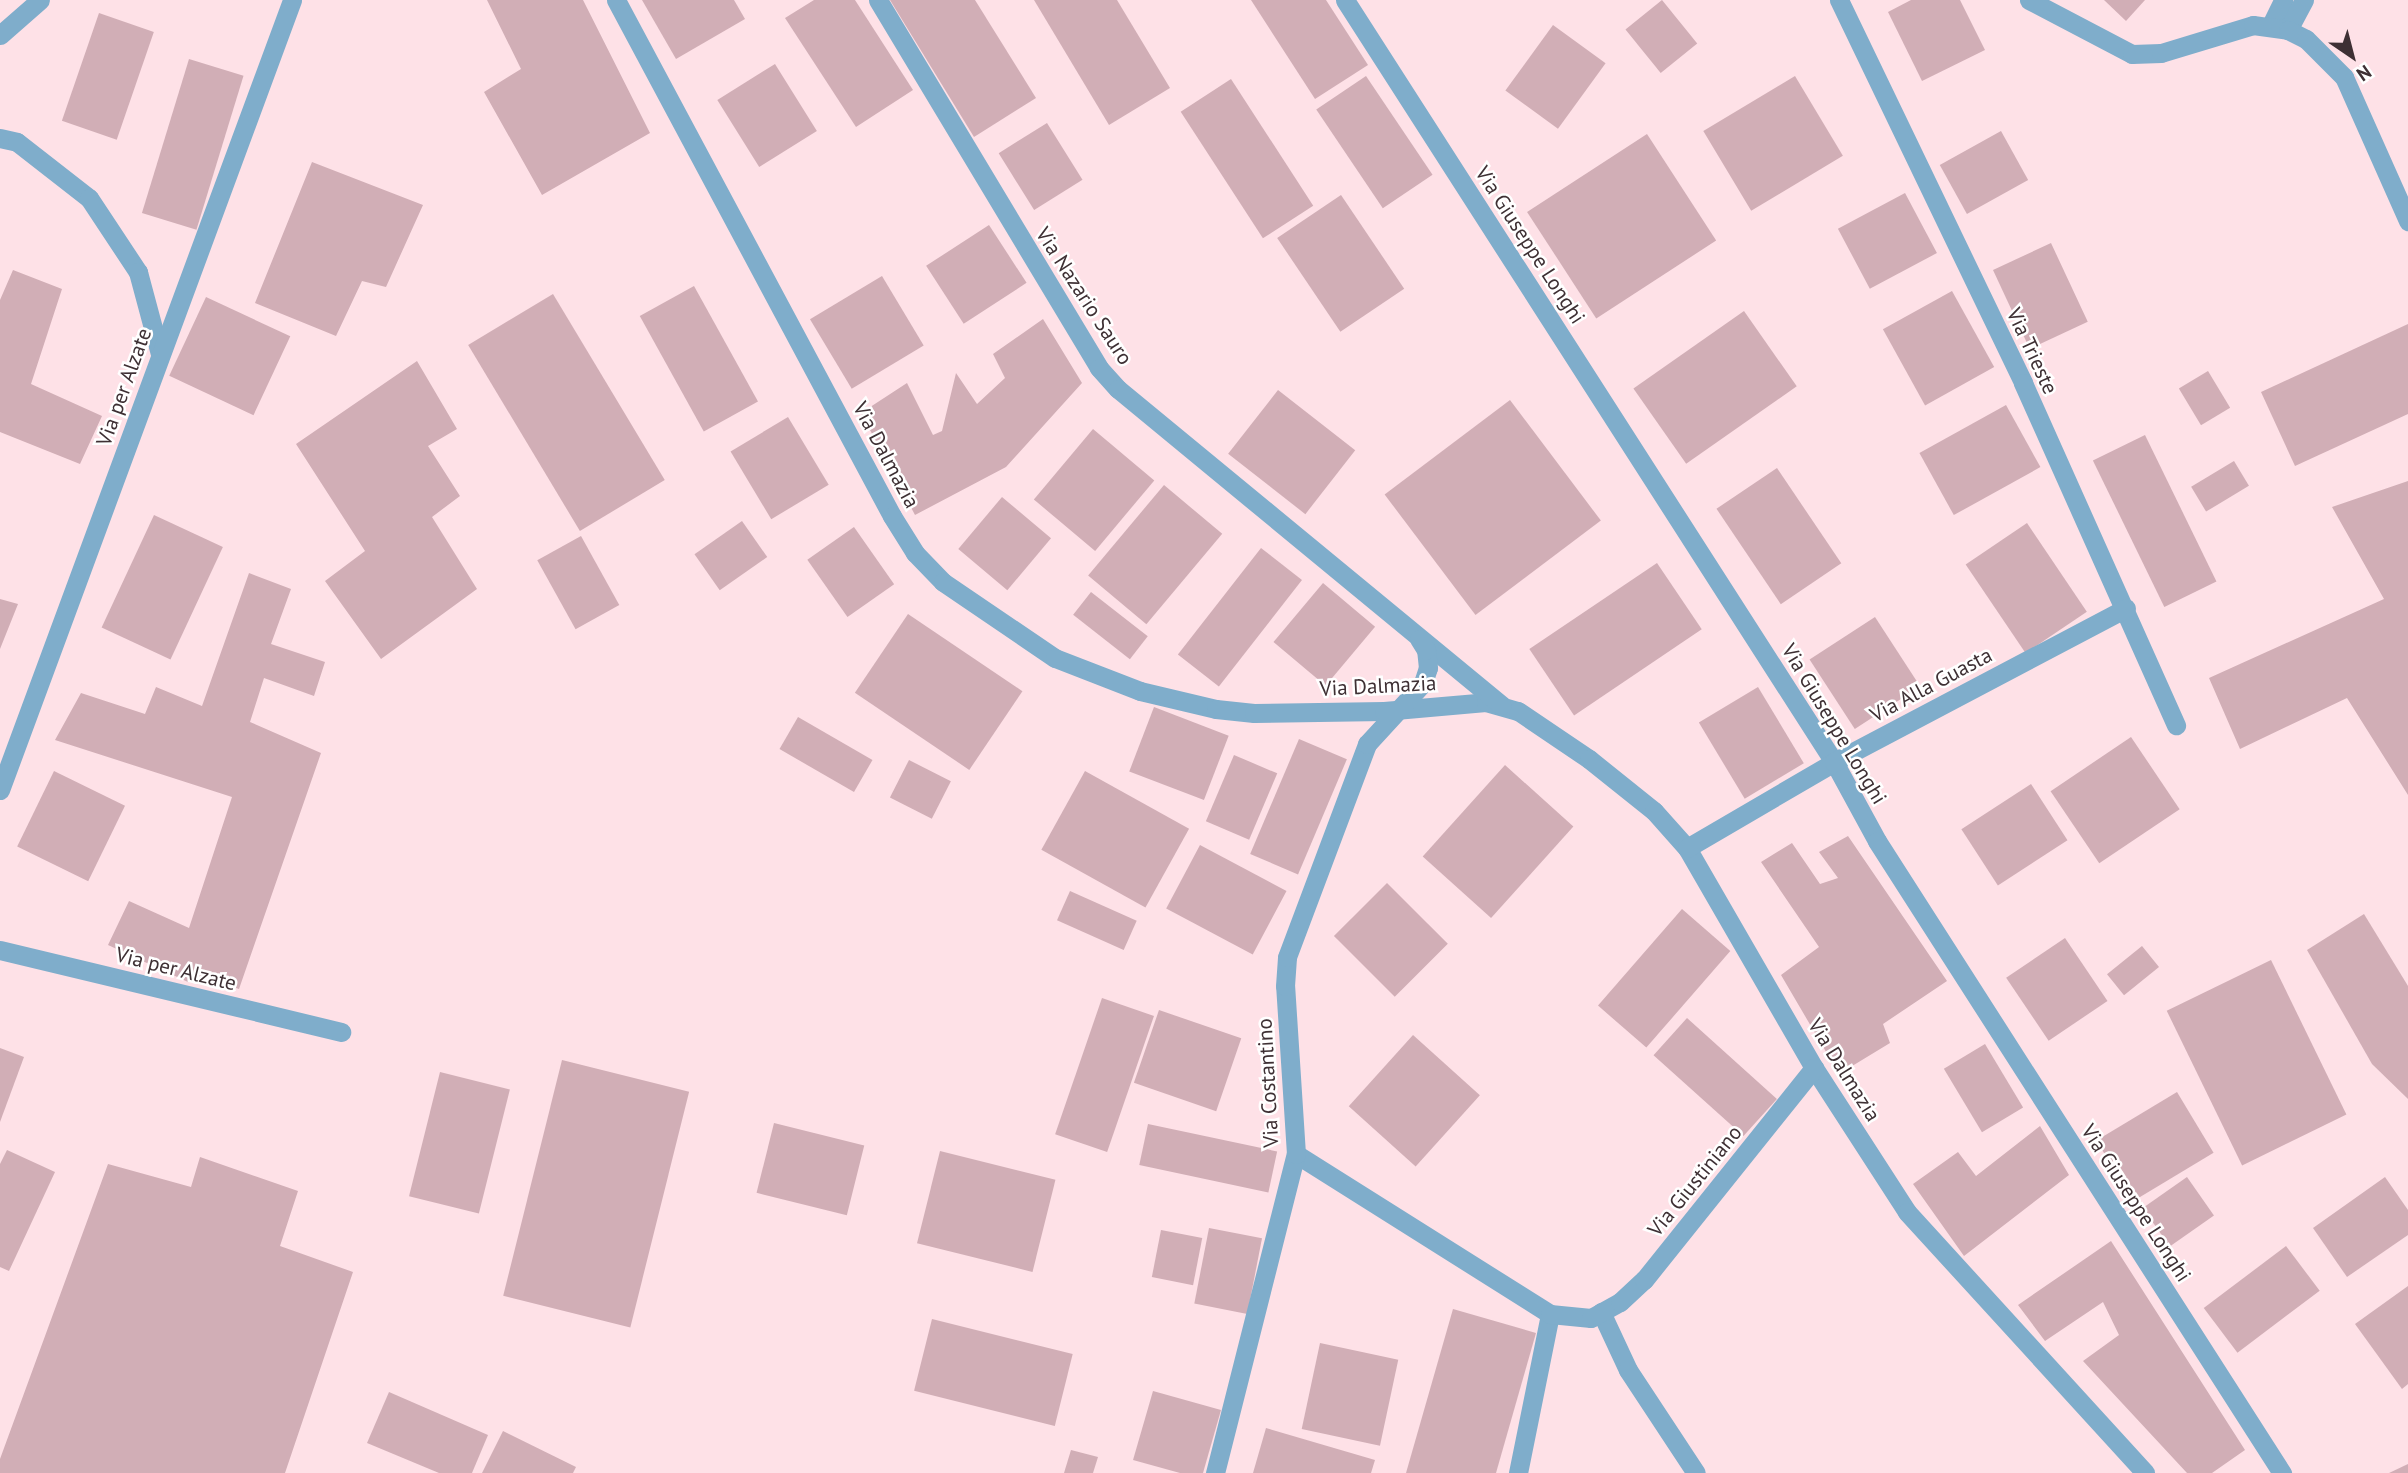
<!DOCTYPE html>
<style>
body{margin:0}
#map{position:relative;width:2408px;height:1473px;overflow:hidden;background:#fee1e7;font-family:"PT Sans",sans-serif}
div>[style]{position:absolute}
[style*='--x']{left:calc(var(--x)*1px);top:calc(var(--y)*1px);width:calc(var(--w)*1px);rotate:calc(var(--a)*1deg)}
.building>*{inset:0;background:#d1aeb6;transform-origin:0 0}
.service>*{height:19px;margin:-9.5px;padding:0 9.5px;transform-origin:9.5px;border-radius:9.5px;background:#7fadcb}
.minor>*{height:19px;margin:-9.5px;padding:0 9.5px;transform-origin:9.5px;border-radius:9.5px;background:#7fadcb}
.tertiary>*{height:19px;margin:-9.5px;padding:0 9.5px;transform-origin:9.5px;border-radius:9.5px;background:#7fadcb}
span{translate:-50% -50%;white-space:nowrap;text-align:center;line-height:1.15;-webkit-text-stroke:5px #fff;paint-order:stroke}
.street-label{font-size:21px;color:#3e3034}
.north{position:absolute;left:2317px;top:21px;width:70px;height:70px;-webkit-text-stroke:5px #fff;paint-order:stroke;rotate:145deg;font-size:19px;font-weight:700;line-height:28px;text-align:center;color:#3e3034}
.north::after{content:'';display:block;margin:auto;width:24px;height:32px;background:#3e3034;clip-path:polygon(50% 0,100% 100%,50% 72%,0 100%)}
</style>
<div id="map">
<div class="building">
<i style="clip-path:polygon(487px 0,583px 0,650px 133px,542px 195px,484px 92px,521px 69px)"></i>
<i style="clip-path:polygon(642px 0,734px 0,745px 19px,676px 59px)"></i>
<i style="clip-path:polygon(814px 0,855px 0,913px 90px,856px 127px,785px 18px)"></i>
<i style="clip-path:polygon(890px 0,975px 0,1036px 98px,974px 137px)"></i>
<i style="clip-path:polygon(1034px 0,1117px 0,1170px 88px,1109px 125px)"></i>
<i style="clip-path:polygon(1251px 0,1326px 0,1368px 65px,1315px 99px)"></i>
<i style="left:1662px;top:0;width:56px;height:47px;rotate:51deg"></i>
<i style="clip-path:polygon(1911px 0,1960px 0,1985px 50px,1922px 81px,1888px 12px)"></i>
<i style="clip-path:polygon(2104px 0,2145px 0,2126px 21px)"></i>
<i style="left:99px;top:13px;width:58px;height:114px;rotate:19deg"></i>
<i style="left:1553px;top:25px;width:65px;height:81px;rotate:36deg"></i>
<i style="left:189px;top:59px;width:57px;height:161px;rotate:17deg"></i>
<i style="left:775px;top:64px;width:79px;height:68px;rotate:58deg"></i>
<i style="left:1366px;top:76px;width:119px;height:60px;rotate:56deg"></i>
<i style="left:1795px;top:76px;width:93px;height:107px;rotate:59deg"></i>
<i style="left:1231px;top:79px;width:151px;height:60px;rotate:57deg"></i>
<i style="left:1047px;top:123px;width:67px;height:57px;rotate:58deg"></i>
<i style="left:2001px;top:131px;width:56px;height:70px;rotate:61deg"></i>
<i style="left:1647px;top:134px;width:127px;height:143px;rotate:57deg"></i>
<i style="clip-path:polygon(312px 162px,423px 205px,386px 287px,362px 281px,336px 336px,255px 303px)"></i>
<i style="left:1905px;top:193px;width:68px;height:76px;rotate:62deg"></i>
<i style="left:1341px;top:195px;width:113px;height:77px;rotate:56deg"></i>
<i style="left:989px;top:225px;width:69px;height:75px;rotate:57deg"></i>
<i style="left:2051px;top:243px;width:87px;height:64px;rotate:65deg"></i>
<i style="clip-path:polygon(13px 270px,62px 289px,31px 384px,102px 416px,80px 464px,0 432px,0 300px)"></i>
<i style="left:882px;top:276px;width:81px;height:84px;rotate:59deg"></i>
<i style="left:694px;top:286px;width:132px;height:62px;rotate:61deg"></i>
<i style="left:1952px;top:291px;width:87px;height:79px;rotate:61deg"></i>
<i style="left:553px;top:294px;width:217px;height:99px;rotate:59deg"></i>
<i style="left:206px;top:297px;width:93px;height:87px;rotate:25deg"></i>
<i style="left:1744px;top:311px;width:92px;height:135px;rotate:55deg"></i>
<i style="clip-path:polygon(1043px 319px,1082px 383px,1006px 467px,915px 515px,861px 413px,907px 383px,933px 435px,942px 431px,956px 373px,977px 404px,1005px 378px,993px 354px)"></i>
<i style="clip-path:polygon(2408px 324px,2408px 414px,2295px 466px,2261px 392px)"></i>
<i style="clip-path:polygon(417px 361px,457px 429px,428px 446px,460px 496px,432px 517px,477px 589px,381px 659px,325px 581px,365px 551px,296px 444px)"></i>
<i style="left:2208px;top:371px;width:43px;height:34px;rotate:59deg"></i>
<i style="left:1278px;top:390px;width:98px;height:81px;rotate:38deg"></i>
<i style="left:1510px;top:400px;width:151px;height:157px;rotate:53deg"></i>
<i style="left:2006px;top:405px;width:71px;height:99px;rotate:61deg"></i>
<i style="left:788px;top:417px;width:79px;height:67px;rotate:59deg"></i>
<i style="left:1093px;top:429px;width:80px;height:92px;rotate:40deg"></i>
<i style="left:2145px;top:435px;width:163px;height:58px;rotate:64deg"></i>
<i style="left:2234px;top:461px;width:29px;height:50px;rotate:59deg"></i>
<i style="left:1777px;top:468px;width:115px;height:73px;rotate:56deg"></i>
<i style="clip-path:polygon(2408px 481px,2408px 795px,2347px 698px,2240px 749px,2209px 678px,2384px 599px,2332px 507px)"></i>
<i style="left:1164px;top:485px;width:76px;height:118px;rotate:40deg"></i>
<i style="left:1002px;top:497px;width:64px;height:68px;rotate:40deg"></i>
<i style="left:154px;top:515px;width:76px;height:124px;rotate:25deg"></i>
<i style="left:742px;top:521px;width:44px;height:58px;rotate:55deg"></i>
<i style="left:2027px;top:523px;width:107px;height:74px;rotate:56deg"></i>
<i style="left:854px;top:527px;width:70px;height:57px;rotate:55deg"></i>
<i style="left:581px;top:536px;width:79px;height:50px;rotate:61deg"></i>
<i style="left:1261px;top:548px;width:52px;height:135px;rotate:38deg"></i>
<i style="left:1657px;top:563px;width:80px;height:154px;rotate:56deg"></i>
<i style="clip-path:polygon(249px 573px,291px 589px,271px 644px,325px 662px,314px 696px,264px 678px,250px 722px,321px 753px,239px 989px,193px 973px,188px 982px,108px 945px,129px 901px,189px 928px,232px 797px,55px 740px,81px 693px,145px 714px,156px 687px,202px 706px)"></i>
<i style="left:1323px;top:583px;width:68px;height:77px;rotate:40deg"></i>
<i style="left:1091px;top:592px;width:72px;height:29px;rotate:38deg"></i>
<i style="clip-path:polygon(0 599px,18px 604px,0 649px)"></i>
<i style="left:908px;top:614px;width:138px;height:95px;rotate:34deg"></i>
<i style="left:1875px;top:617px;width:83px;height:78px;rotate:57deg"></i>
<i style="left:1758px;top:687px;width:89px;height:69px;rotate:59deg"></i>
<i style="left:1154px;top:707px;width:80px;height:69px;rotate:21deg"></i>
<i style="left:798px;top:717px;width:86px;height:37px;rotate:30deg"></i>
<i style="left:2131px;top:737px;width:87px;height:97px;rotate:56deg"></i>
<i style="left:1299px;top:739px;width:52px;height:125px;rotate:23deg"></i>
<i style="left:1234px;top:755px;width:47px;height:72px;rotate:23deg"></i>
<i style="left:909px;top:760px;width:47px;height:42px;rotate:27deg"></i>
<i style="left:1505px;top:765px;width:92px;height:123px;rotate:42deg"></i>
<i style="left:54px;top:771px;width:79px;height:84px;rotate:26deg"></i>
<i style="left:1085px;top:771px;width:119px;height:90px;rotate:29deg"></i>
<i style="left:2031px;top:784px;width:67px;height:83px;rotate:57deg"></i>
<i style="clip-path:polygon(1848px 836px,1947px 981px,1883px 1024px,1890px 1043px,1839px 1074px,1781px 975px,1819px 947px,1761px 862px,1792px 843px,1820px 884px,1838px 878px,1819px 852px)"></i>
<i style="left:1200px;top:845px;width:98px;height:72px;rotate:28deg"></i>
<i style="left:1387px;top:883px;width:86px;height:75px;rotate:45deg"></i>
<i style="left:1070px;top:891px;width:73px;height:32px;rotate:24deg"></i>
<i style="left:1682px;top:909px;width:64px;height:128px;rotate:41deg"></i>
<i style="clip-path:polygon(2364px 914px,2408px 986px,2408px 1099px,2372px 1064px,2307px 950px)"></i>
<i style="left:2065px;top:938px;width:76px;height:71px;rotate:56deg"></i>
<i style="left:2142px;top:946px;width:27px;height:45px;rotate:51deg"></i>
<i style="left:2271px;top:960px;width:172px;height:116px;rotate:64deg"></i>
<i style="left:1102px;top:998px;width:55px;height:144px;rotate:19deg"></i>
<i style="left:1159px;top:1010px;width:87px;height:77px;rotate:19deg"></i>
<i style="left:1687px;top:1018px;width:121px;height:50px;rotate:42deg"></i>
<i style="left:1413px;top:1035px;width:90px;height:96px;rotate:42deg"></i>
<i style="left:1985px;top:1044px;width:74px;height:48px;rotate:59deg"></i>
<i style="clip-path:polygon(0 1048px,24px 1057px,0 1122px)"></i>
<i style="left:562px;top:1060px;width:131px;height:243px;rotate:14deg"></i>
<i style="left:440px;top:1072px;width:72px;height:128px;rotate:14deg"></i>
<i style="left:2177px;top:1092px;width:71px;height:94px;rotate:59deg"></i>
<i style="left:774px;top:1123px;width:93px;height:72px;rotate:14deg"></i>
<i style="left:1148px;top:1124px;width:132px;height:42px;rotate:12deg"></i>
<i style="clip-path:polygon(2040px 1126px,2069px 1175px,1964px 1256px,1913px 1184px,1958px 1152px,1976px 1176px)"></i>
<i style="clip-path:polygon(7px 1150px,55px 1172px,9px 1271px,0 1267px,0 1164px)"></i>
<i style="left:940px;top:1151px;width:119px;height:95px;rotate:14deg"></i>
<i style="clip-path:polygon(200px 1157px,298px 1191px,280px 1246px,353px 1272px,285px 1473px,0 1473px,0 1459px,108px 1164px,191px 1187px)"></i>
<i style="left:2187px;top:1177px;width:47px;height:54px;rotate:55deg"></i>
<i style="clip-path:polygon(2385px 1177px,2408px 1210px,2408px 1235px,2347px 1277px,2313px 1228px)"></i>
<i style="left:1209px;top:1228px;width:54px;height:77px;rotate:11deg"></i>
<i style="left:1161px;top:1230px;width:42px;height:48px;rotate:11deg"></i>
<i style="clip-path:polygon(2111px 1241px,2245px 1450px,2212px 1473px,2187px 1473px,2083px 1361px,2119px 1335px,2103px 1302px,2045px 1341px,2018px 1305px)"></i>
<i style="left:2286px;top:1246px;width:56px;height:103px;rotate:53deg"></i>
<i style="clip-path:polygon(2408px 1286px,2408px 1384px,2402px 1389px,2355px 1324px)"></i>
<i style="clip-path:polygon(1453px 1309px,1536px 1333px,1496px 1473px,1406px 1473px)"></i>
<i style="left:932px;top:1319px;width:145px;height:74px;rotate:14deg"></i>
<i style="left:1320px;top:1343px;width:80px;height:88px;rotate:12deg"></i>
<i style="clip-path:polygon(1153px 1391px,1221px 1410px,1203px 1473px,1180px 1473px,1133px 1460px)"></i>
<i style="clip-path:polygon(389px 1392px,488px 1435px,472px 1473px,439px 1473px,367px 1443px)"></i>
<i style="clip-path:polygon(1266px 1428px,1375px 1460px,1371px 1473px,1253px 1473px)"></i>
<i style="clip-path:polygon(503px 1431px,576px 1467px,573px 1473px,482px 1473px)"></i>
<i style="clip-path:polygon(1071px 1450px,1098px 1457px,1093px 1473px,1064px 1473px)"></i>
<i style="clip-path:polygon(2408px 1464px,2408px 1473px,2389px 1473px)"></i>
</div>
<div class="service">
<i style="--x:2271;--y:25;--w:28;--a:-64"></i>
<i style="--x:2288;--y:30;--w:34;--a:-62"></i>
<i style="--x:1601;--y:1312;--w:64;--a:65"></i>
<i style="--x:1628;--y:1370;--w:123;--a:56.6"></i>
<i style="--x:1518;--y:1473;--w:162;--a:-78.6"></i>
</div>
<div class="minor">
<i style="--x:616;--y:0;--w:585;--a:61.86"></i>
<i style="--x:892;--y:516;--w:44;--a:58.1"></i>
<i style="--x:915;--y:553;--w:40;--a:46"></i>
<i style="--x:943;--y:582;--w:135;--a:34.2"></i>
<i style="--x:1055;--y:658;--w:91;--a:21.2"></i>
<i style="--x:1140;--y:691;--w:78;--a:13.3"></i>
<i style="--x:1216;--y:709;--w:38;--a:6"></i>
<i style="--x:1254;--y:713;--w:130;--a:-0.9"></i>
<i style="--x:1384;--y:711;--w:102;--a:-5"></i>
<i style="--x:1486;--y:702;--w:33;--a:16"></i>
<i style="--x:1518;--y:711;--w:86;--a:34.1"></i>
<i style="--x:1589;--y:759;--w:83;--a:38.7"></i>
<i style="--x:1654;--y:811;--w:50;--a:48.3"></i>
<i style="--x:1687;--y:848;--w:254;--a:60"></i>
<i style="--x:1814;--y:1068;--w:171;--a:57.1"></i>
<i style="--x:1907;--y:1212;--w:353;--a:47.6"></i>
<i style="--x:878;--y:0;--w:429;--a:59"></i>
<i style="--x:1099;--y:368;--w:28;--a:48"></i>
<i style="--x:1118;--y:389;--w:497;--a:39.5"></i>
<i style="--x:1345;--y:0;--w:905;--a:57.31"></i>
<i style="--x:1834;--y:762;--w:90;--a:61.4"></i>
<i style="--x:1877;--y:841;--w:751;--a:57.35"></i>
<i style="--x:1839;--y:0;--w:425;--a:64.3"></i>
<i style="--x:2023;--y:383;--w:375;--a:65.9"></i>
<i style="--x:2029;--y:0;--w:116;--a:27.7"></i>
<i style="--x:2132;--y:54;--w:29;--a:-2"></i>
<i style="--x:2161;--y:53;--w:96;--a:-16.9"></i>
<i style="--x:2253;--y:25;--w:35;--a:8"></i>
<i style="--x:2288;--y:30;--w:20;--a:27"></i>
<i style="--x:2306;--y:39;--w:54;--a:45"></i>
<i style="--x:2344;--y:77;--w:158;--a:66"></i>
<i style="--x:1687;--y:848;--w:170;--a:-30.3"></i>
<i style="--x:1834;--y:762;--w:330;--a:-27.8"></i>
<i style="--x:0;--y:950;--w:351;--a:13.5"></i>
<i style="--x:1296;--y:1154;--w:300;--a:32.2"></i>
<i style="--x:1550;--y:1314;--w:41;--a:5.6"></i>
<i style="--x:1591;--y:1318;--w:33;--a:-29"></i>
<i style="--x:1620;--y:1302;--w:33;--a:-43"></i>
<i style="--x:1644;--y:1280;--w:272;--a:-51.3"></i>
<i style="--x:1215;--y:1473;--w:329;--a:-75.8"></i>
<i style="--x:1296;--y:1154;--w:168;--a:-93.7"></i>
<i style="--x:1285;--y:986;--w:29;--a:-86"></i>
<i style="--x:1287;--y:957;--w:228;--a:-69.4"></i>
<i style="--x:1367;--y:744;--w:83;--a:-47.4"></i>
<i style="--x:1423;--y:683;--w:16;--a:-72"></i>
<i style="--x:1428;--y:668;--w:18;--a:-96"></i>
<i style="--x:1426;--y:650;--w:13;--a:-122"></i>
</div>
<div class="tertiary">
<i style="--x:0;--y:35;--w:53;--a:-41.2"></i>
<i style="--x:0;--y:138;--w:17;--a:13"></i>
<i style="--x:17;--y:142;--w:91;--a:37.9"></i>
<i style="--x:89;--y:198;--w:89;--a:56.5"></i>
<i style="--x:138;--y:272;--w:85;--a:75"></i>
<i style="--x:0;--y:790;--w:842;--a:-69.71"></i>
</div>
<div class="street-label">
<span style="left:1530px;top:245px;rotate:57deg">Via Giuseppe Longhi</span>
<span style="left:1084px;top:296px;rotate:57deg">Via Nazario Sauro</span>
<span style="left:2032px;top:351px;rotate:65deg">Via Trieste</span>
<span style="left:124px;top:387px;rotate:-70deg">Via per Alzate</span>
<span style="left:886px;top:455px;rotate:62deg">Via Dalmazia</span>
<span style="left:1931px;top:685px;rotate:-28deg">Via Alla Guasta</span>
<span style="left:1378px;top:686px;rotate:-3deg">Via Dalmazia</span>
<span style="left:1834px;top:724px;rotate:59deg">Via Giuseppe Longhi</span>
<span style="left:176px;top:969px;rotate:14deg">Via per Alzate</span>
<span style="left:1844px;top:1070px;rotate:58deg">Via Dalmazia</span>
<span style="left:1268px;top:1083px;rotate:-93deg">Via Costantino</span>
<span style="left:1695px;top:1181px;rotate:-51deg">Via Giustiniano</span>
<span style="left:2136px;top:1203px;rotate:57deg">Via Giuseppe Longhi</span>
</div>
<div class="north">N</div>
</div>
